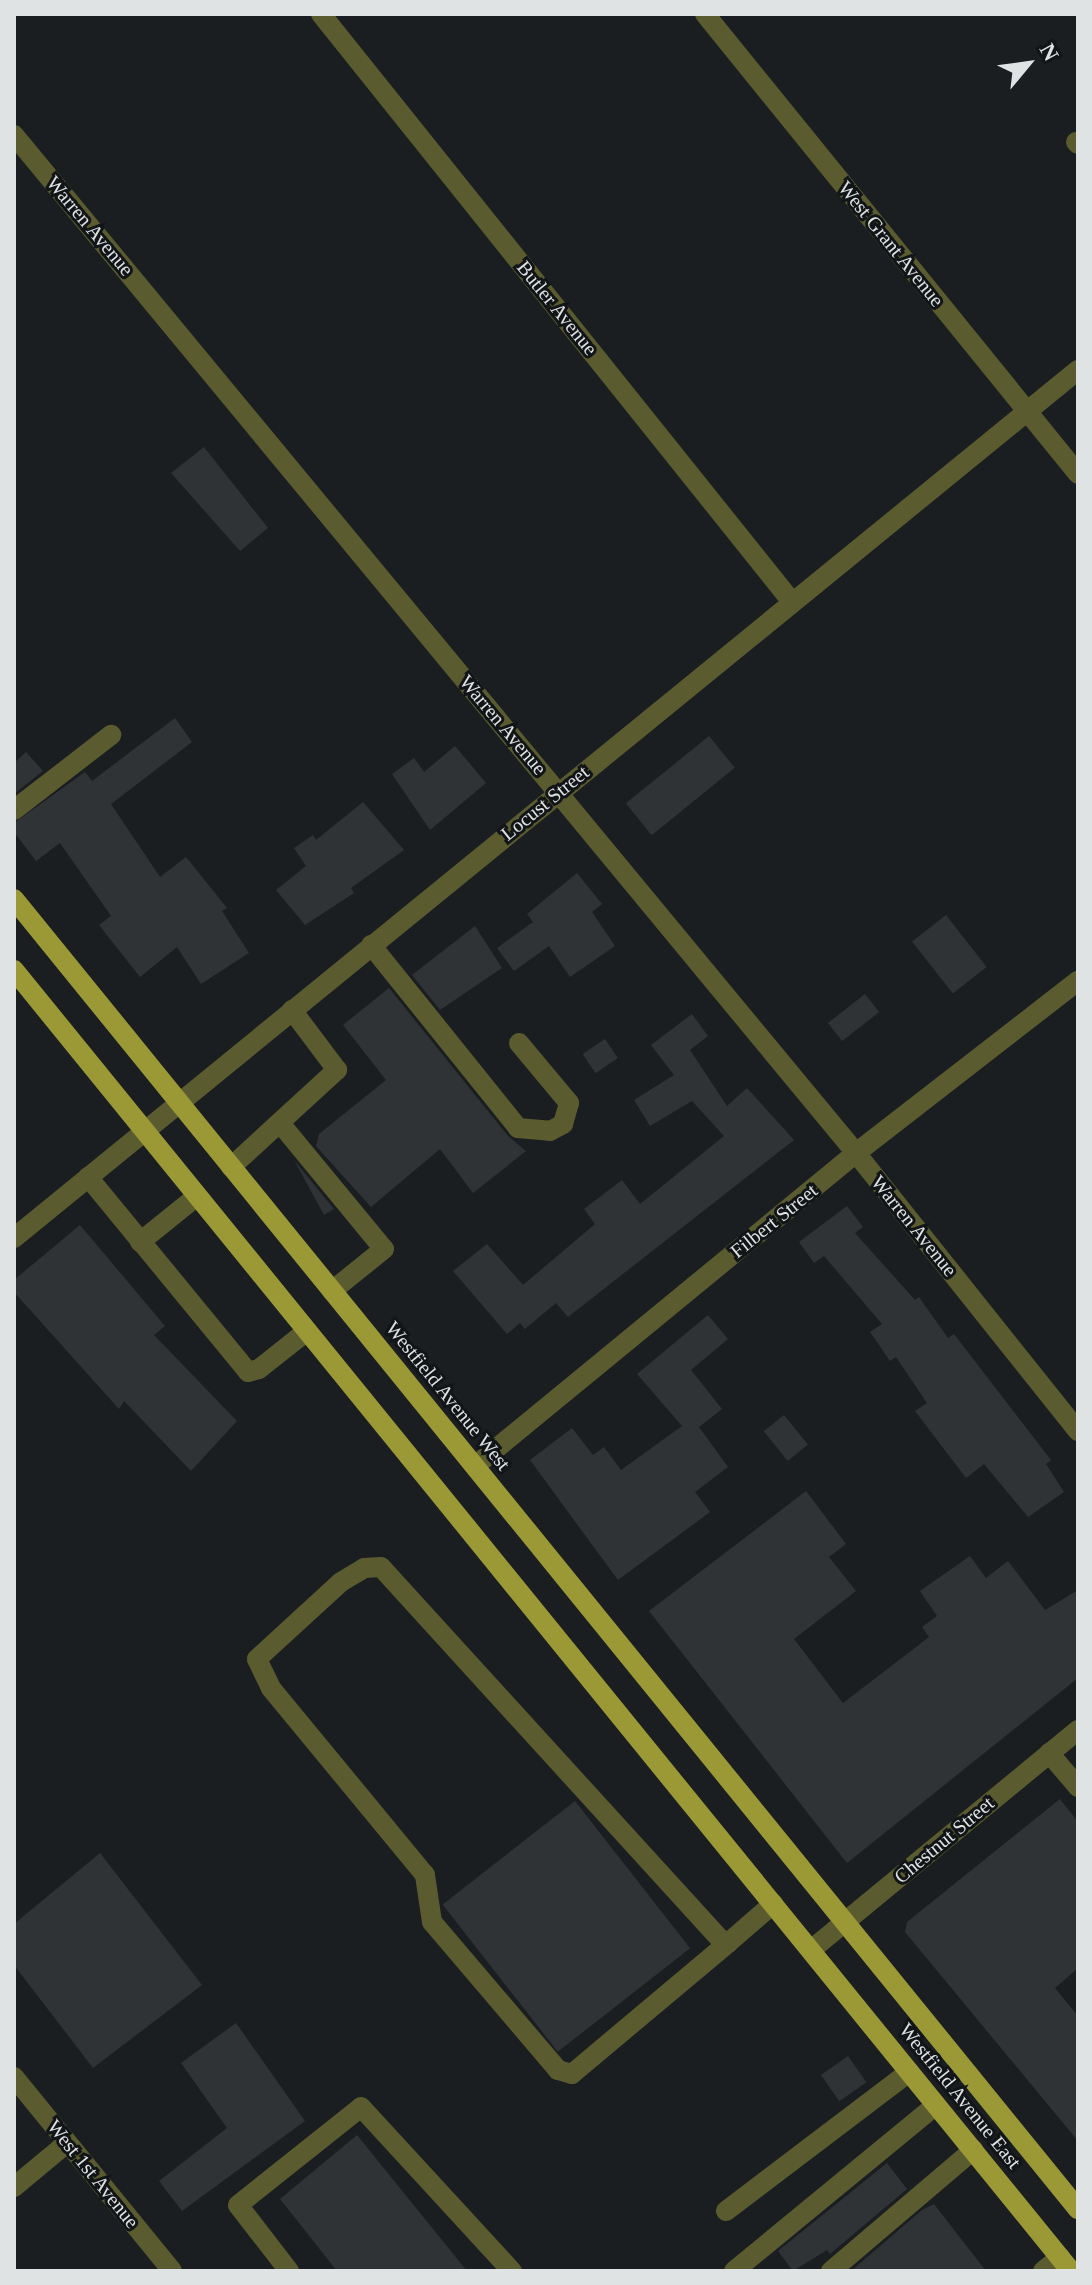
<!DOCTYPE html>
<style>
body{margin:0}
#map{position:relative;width:1092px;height:2285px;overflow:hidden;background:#1b1e20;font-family:Georgia,serif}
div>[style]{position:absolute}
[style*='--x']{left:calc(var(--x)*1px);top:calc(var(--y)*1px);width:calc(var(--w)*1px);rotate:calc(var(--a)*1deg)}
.building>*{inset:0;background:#303336;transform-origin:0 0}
.minor>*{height:20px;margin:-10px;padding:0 10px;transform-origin:10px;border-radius:10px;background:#5b5b30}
.major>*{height:20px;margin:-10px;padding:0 10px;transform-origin:10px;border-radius:10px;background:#9a9936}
span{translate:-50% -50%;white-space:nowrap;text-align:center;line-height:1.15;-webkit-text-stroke:6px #121517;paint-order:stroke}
.street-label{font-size:20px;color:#e0e3e4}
.frame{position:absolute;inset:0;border:16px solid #e0e3e4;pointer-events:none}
.north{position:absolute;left:988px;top:24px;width:80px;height:80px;-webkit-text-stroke:6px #121517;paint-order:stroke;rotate:61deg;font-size:22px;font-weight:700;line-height:32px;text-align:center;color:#e0e3e4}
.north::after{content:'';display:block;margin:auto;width:28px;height:36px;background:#e0e3e4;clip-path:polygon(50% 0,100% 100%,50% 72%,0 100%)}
</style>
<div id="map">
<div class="building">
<i style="clip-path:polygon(204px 447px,268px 528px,240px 551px,171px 473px)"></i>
<i style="clip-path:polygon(175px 718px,192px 742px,111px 804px,160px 877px,186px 857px,227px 908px,222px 911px,249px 953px,201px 984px,177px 947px,140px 977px,99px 925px,111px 916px,60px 843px,36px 861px,14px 832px,14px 823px,85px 772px,92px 781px)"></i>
<i style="left:709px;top:736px;width:41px;height:107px;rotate:51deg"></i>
<i style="clip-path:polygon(455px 746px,486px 783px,430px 830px,392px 774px,414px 758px,424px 772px)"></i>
<i style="clip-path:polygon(26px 752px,43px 771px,14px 794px,14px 763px)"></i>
<i style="clip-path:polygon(363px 802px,404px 850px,351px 888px,354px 893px,305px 925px,276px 890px,306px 866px,294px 848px,313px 835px,316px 840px)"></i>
<i style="clip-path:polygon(577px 873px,602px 904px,592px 912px,615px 946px,570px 977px,549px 946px,514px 971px,497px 948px,533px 922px,527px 914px)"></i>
<i style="left:946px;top:915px;width:66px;height:43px;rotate:52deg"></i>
<i style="clip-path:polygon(475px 926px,502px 968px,440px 1010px,412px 975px)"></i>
<i style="clip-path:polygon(389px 988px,508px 1136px,526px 1151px,473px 1193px,440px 1149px,371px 1207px,316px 1146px,319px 1134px,386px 1080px,343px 1025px)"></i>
<i style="left:865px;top:994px;width:23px;height:47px;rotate:52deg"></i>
<i style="clip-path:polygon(692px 1014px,708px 1036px,690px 1050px,727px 1106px,747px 1088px,794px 1140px,568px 1317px,556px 1303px,525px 1329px,520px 1323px,507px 1334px,453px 1271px,487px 1244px,523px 1285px,595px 1224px,584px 1209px,622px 1180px,640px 1204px,724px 1136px,692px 1101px,650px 1126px,634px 1100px,674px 1075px,651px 1045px)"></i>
<i style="left:605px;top:1039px;width:23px;height:27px;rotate:56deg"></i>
<i style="clip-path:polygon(294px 1160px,334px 1209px,324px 1215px)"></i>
<i style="clip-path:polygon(847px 1206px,863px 1227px,855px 1233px,915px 1300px,919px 1297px,948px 1338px,954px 1334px,1051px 1460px,1046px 1464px,1064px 1492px,1028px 1517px,984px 1464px,966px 1478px,915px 1411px,927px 1403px,896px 1357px,890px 1361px,870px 1332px,882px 1324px,824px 1256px,814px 1263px,799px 1242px)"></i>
<i style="clip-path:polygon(80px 1225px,165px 1326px,154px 1335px,237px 1421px,191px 1471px,124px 1401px,119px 1409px,14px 1292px,14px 1280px)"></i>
<i style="clip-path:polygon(708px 1315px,728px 1339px,691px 1370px,722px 1409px,699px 1427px,728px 1467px,695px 1492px,710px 1512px,618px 1580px,530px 1460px,572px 1428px,593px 1455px,604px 1447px,621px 1470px,682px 1426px,637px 1374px)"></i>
<i style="left:784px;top:1415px;width:38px;height:26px;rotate:51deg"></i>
<i style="clip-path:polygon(806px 1491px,846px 1544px,829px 1557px,856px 1591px,794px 1639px,843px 1703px,929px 1637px,922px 1627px,937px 1616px,920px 1591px,970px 1556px,986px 1578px,1008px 1561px,1045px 1610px,1078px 1590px,1078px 1678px,847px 1863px,649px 1611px)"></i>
<i style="clip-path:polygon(1060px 1799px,1078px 1822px,1078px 1968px,1055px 1988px,1078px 2016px,1078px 2141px,905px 1932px,907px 1922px)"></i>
<i style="left:575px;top:1801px;width:187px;height:168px;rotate:52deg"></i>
<i style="clip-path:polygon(100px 1853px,202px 1985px,93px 2068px,14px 1965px,14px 1924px)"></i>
<i style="clip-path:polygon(236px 2023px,305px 2121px,182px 2211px,159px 2181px,227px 2128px,181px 2063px)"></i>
<i style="left:848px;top:2056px;width:32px;height:33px;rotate:55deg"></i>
<i style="clip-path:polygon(357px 2135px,467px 2271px,337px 2271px,280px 2199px)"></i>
<i style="clip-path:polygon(887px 2163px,907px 2189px,830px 2254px,827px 2250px,793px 2271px,778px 2251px)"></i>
<i style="clip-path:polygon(934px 2204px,986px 2271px,851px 2271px,922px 2210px)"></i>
</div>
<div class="minor">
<i style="--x:321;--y:14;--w:753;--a:51.3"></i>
<i style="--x:705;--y:14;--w:592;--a:50.96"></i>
<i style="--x:14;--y:135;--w:1321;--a:50.41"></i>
<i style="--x:856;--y:1153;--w:356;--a:51.4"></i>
<i style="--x:1076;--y:142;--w:3;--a:45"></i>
<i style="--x:14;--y:810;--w:123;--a:-37.7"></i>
<i style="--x:371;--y:945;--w:235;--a:51.2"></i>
<i style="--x:518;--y:1128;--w:32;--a:5"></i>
<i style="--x:550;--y:1131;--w:15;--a:-28"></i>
<i style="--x:563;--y:1124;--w:22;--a:-74"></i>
<i style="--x:569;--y:1103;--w:78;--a:-129.8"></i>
<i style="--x:280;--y:1123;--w:163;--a:50.5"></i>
<i style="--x:384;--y:1249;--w:67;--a:141.1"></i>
<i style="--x:231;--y:1167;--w:144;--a:-42.5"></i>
<i style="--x:337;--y:1070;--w:75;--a:-126.9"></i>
<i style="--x:88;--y:1177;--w:252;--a:50.6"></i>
<i style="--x:248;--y:1372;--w:11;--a:-15"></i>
<i style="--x:259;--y:1369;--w:61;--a:-38.4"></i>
<i style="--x:14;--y:1238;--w:1373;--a:-39.21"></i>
<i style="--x:140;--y:1242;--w:73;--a:-38.9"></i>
<i style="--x:475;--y:1466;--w:493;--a:-39.4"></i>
<i style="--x:856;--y:1153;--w:281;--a:-37.8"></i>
<i style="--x:1049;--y:1753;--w:45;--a:49.5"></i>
<i style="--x:728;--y:1943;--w:204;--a:140"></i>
<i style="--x:572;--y:2074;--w:15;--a:-164"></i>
<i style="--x:558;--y:2070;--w:194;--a:-130.4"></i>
<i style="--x:432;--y:1922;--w:48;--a:-98.5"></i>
<i style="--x:425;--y:1875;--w:242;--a:-129.5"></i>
<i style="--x:271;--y:1688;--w:32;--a:-116"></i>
<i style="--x:257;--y:1659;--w:114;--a:-42.5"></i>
<i style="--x:341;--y:1582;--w:27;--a:-31"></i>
<i style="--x:364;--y:1568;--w:17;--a:-3"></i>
<i style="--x:381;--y:1567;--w:503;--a:47.66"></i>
<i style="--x:720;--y:1939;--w:9;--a:27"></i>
<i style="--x:728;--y:1943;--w:60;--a:-40.9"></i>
<i style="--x:811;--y:1950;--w:346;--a:-39.5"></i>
<i style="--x:14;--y:2077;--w:250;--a:50.8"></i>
<i style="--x:14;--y:2187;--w:69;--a:-39.7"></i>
<i style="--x:726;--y:2211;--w:230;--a:-37.2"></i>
<i style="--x:289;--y:2271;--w:83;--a:-127.7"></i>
<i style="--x:238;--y:2205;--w:157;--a:-38.5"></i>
<i style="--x:361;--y:2107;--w:223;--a:47.4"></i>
<i style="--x:734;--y:2271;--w:261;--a:-39.4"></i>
<i style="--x:831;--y:2271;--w:187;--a:-40.4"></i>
<i style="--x:1043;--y:2271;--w:22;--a:-39"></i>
</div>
<div class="major">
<i style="--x:14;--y:899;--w:1688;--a:50.92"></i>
<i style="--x:14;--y:970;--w:1676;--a:50.91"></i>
</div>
<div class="street-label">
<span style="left:90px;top:226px;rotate:50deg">Warren Avenue</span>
<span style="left:891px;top:244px;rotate:51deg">West Grant Avenue</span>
<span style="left:557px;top:308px;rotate:51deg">Butler Avenue</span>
<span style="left:503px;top:725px;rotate:50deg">Warren Avenue</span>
<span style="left:545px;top:803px;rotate:-39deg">Locust Street</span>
<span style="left:774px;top:1221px;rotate:-39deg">Filbert Street</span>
<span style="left:914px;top:1226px;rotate:51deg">Warren Avenue</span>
<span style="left:448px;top:1396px;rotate:51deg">Westfield Avenue West</span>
<span style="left:944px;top:1840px;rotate:-40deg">Chestnut Street</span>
<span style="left:960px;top:2096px;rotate:51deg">Westfield Avenue East</span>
<span style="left:93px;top:2174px;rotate:51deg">West 1st Avenue</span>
</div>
<div class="frame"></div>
<div class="north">N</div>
</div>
